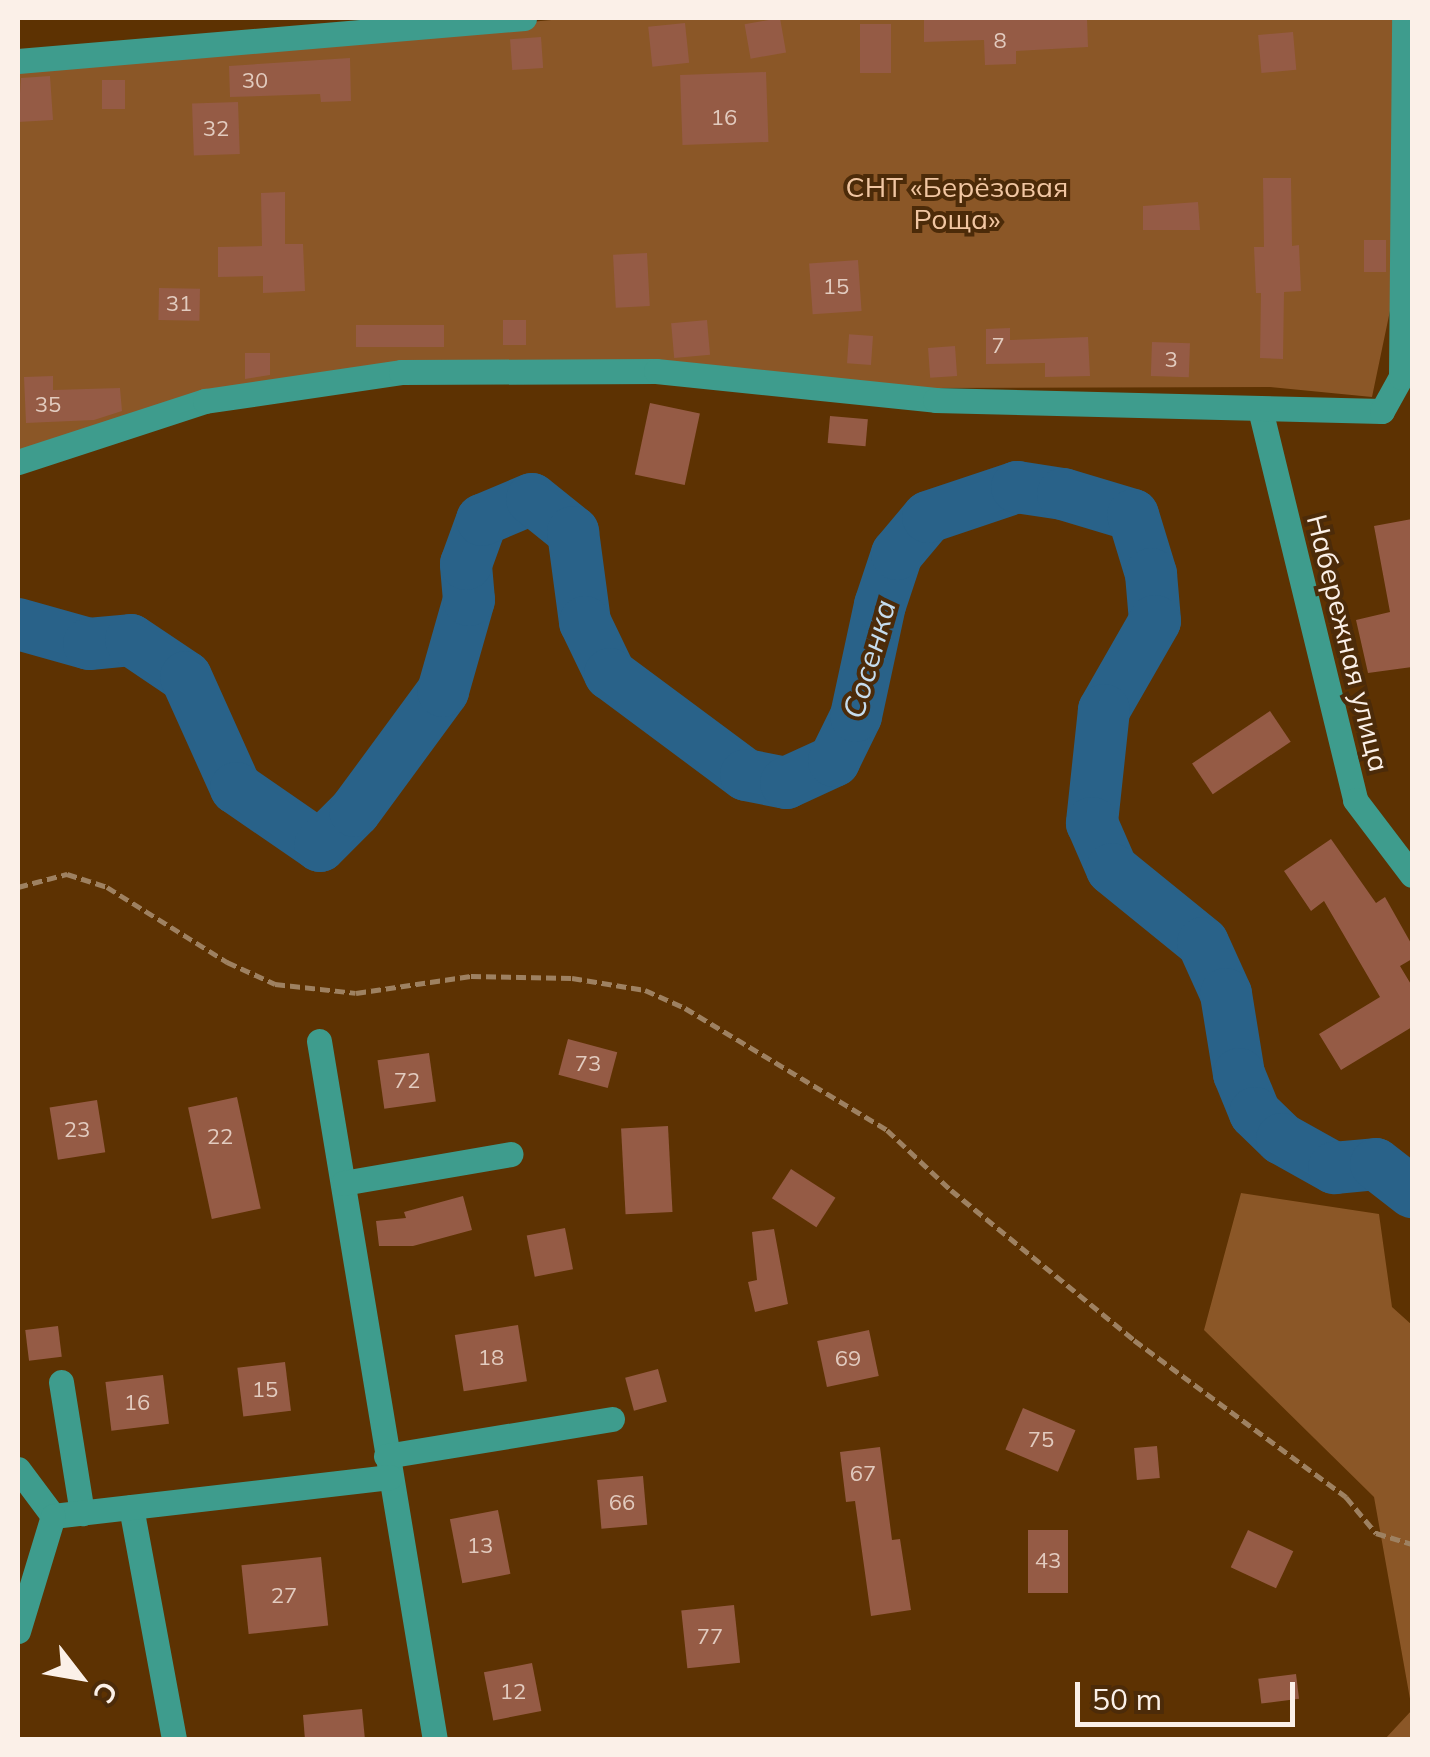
<!DOCTYPE html>
<meta charset="utf-8">
<style>
body{margin:0}
#map{position:relative;width:1430px;height:1757px;overflow:hidden;background:#5d3202;font-family:Mulish,sans-serif}
div>[style]{position:absolute}
[style*='--x']{left:calc(var(--x)*1px);top:calc(var(--y)*1px);width:calc(var(--w)*1px);rotate:calc(var(--a)*1deg)}
.green>*{inset:0;background:#8b5727}
.river>*{height:52px;margin:-26px;padding:0 26px;transform-origin:26px;border-radius:26px;background:#296289}
.building>*{inset:0;background:#955b45;transform-origin:0 0}
.path>*{height:5px;margin-top:-2.5px;transform-origin:0;background:repeating-linear-gradient(90deg,#9e8161 0 10px,transparent 0 15px)}
.minor>*{height:25px;margin:-12.5px;padding:0 12.5px;transform-origin:12.5px;border-radius:12.5px;background:#3e9c8d}
span{translate:-50% -50%;white-space:nowrap;text-align:center;line-height:1.15;-webkit-text-stroke:8px #4c2b09;paint-order:stroke}
.number-label{font-size:22px;color:#e2cbbf}
.number-label span{-webkit-text-stroke-width:0}
.park-label{font-size:28px;color:#f1c6a2}
.street-label{font-size:28px;color:#fbf0e8}
.water-label{font-size:30px;color:#c5dced;font-style:italic}
.frame{position:absolute;inset:0;border:20px solid #fbf0e8;pointer-events:none}
.north{position:absolute;left:30px;top:1627px;width:100px;height:100px;-webkit-text-stroke:8px #4c2b09;paint-order:stroke;rotate:121deg;font-size:28px;font-weight:700;line-height:40px;text-align:center;color:#fbf0e8}
.north::after{content:'';display:block;margin:auto;width:35px;height:45px;background:#fbf0e8;clip-path:polygon(50% 0,100% 100%,50% 72%,0 100%)}
.scale{position:absolute;left:1075px;top:1682px;width:220px;height:45px;box-sizing:border-box;border:5px solid #fbf0e8;border-top:0;padding-left:12px;font-size:30px;line-height:35px;white-space:nowrap;color:#fbf0e8;-webkit-text-stroke:8px #4c2b09;paint-order:stroke}
</style>
<div id="map">
<div class="green">
<i style="clip-path:polygon(573px 18px,1400px 18px,1396px 282px,1372px 397px,1270px 387px,929px 388px,660px 363px,303px 378px,18px 454px,18px 70px)"></i>
<i style="clip-path:polygon(1241px 1193px,1379px 1214px,1392px 1307px,1412px 1325px,1412px 1739px,1385px 1739px,1412px 1710px,1374px 1497px,1204px 1330px)"></i>
</div>
<div class="river">
<i style="--x:18;--y:624;--w:74;--a:15.7"></i>
<i style="--x:89;--y:644;--w:42;--a:-5.4"></i>
<i style="--x:131;--y:640;--w:66;--a:33.9"></i>
<i style="--x:186;--y:677;--w:122;--a:65.8"></i>
<i style="--x:236;--y:788;--w:102;--a:34.6"></i>
<i style="--x:320;--y:846;--w:49;--a:-45"></i>
<i style="--x:355;--y:811;--w:149;--a:-53.7"></i>
<i style="--x:443;--y:691;--w:95;--a:-74.1"></i>
<i style="--x:469;--y:600;--w:36;--a:-95"></i>
<i style="--x:466;--y:564;--w:47;--a:-70"></i>
<i style="--x:482;--y:520;--w:54;--a:-22.8"></i>
<i style="--x:532;--y:499;--w:53;--a:38.8"></i>
<i style="--x:573;--y:532;--w:91;--a:82.4"></i>
<i style="--x:585;--y:622;--w:58;--a:64.3"></i>
<i style="--x:610;--y:674;--w:169;--a:36.6"></i>
<i style="--x:746;--y:775;--w:41;--a:11.3"></i>
<i style="--x:786;--y:783;--w:53;--a:-24.6"></i>
<i style="--x:834;--y:761;--w:50;--a:-63.9"></i>
<i style="--x:856;--y:716;--w:114;--a:-77.8"></i>
<i style="--x:880;--y:605;--w:54;--a:-71.6"></i>
<i style="--x:897;--y:554;--w:48;--a:-50"></i>
<i style="--x:928;--y:517;--w:94;--a:-18.6"></i>
<i style="--x:1017;--y:487;--w:47;--a:8.7"></i>
<i style="--x:1063;--y:494;--w:73;--a:16.7"></i>
<i style="--x:1133;--y:515;--w:62;--a:73"></i>
<i style="--x:1151;--y:574;--w:47;--a:85.1"></i>
<i style="--x:1155;--y:621;--w:103;--a:119.8"></i>
<i style="--x:1104;--y:710;--w:114;--a:96.1"></i>
<i style="--x:1092;--y:823;--w:50;--a:66.5"></i>
<i style="--x:1112;--y:869;--w:117;--a:39.1"></i>
<i style="--x:1203;--y:943;--w:56;--a:65.7"></i>
<i style="--x:1226;--y:994;--w:81;--a:80.8"></i>
<i style="--x:1239;--y:1074;--w:42;--a:67.7"></i>
<i style="--x:1255;--y:1113;--w:37;--a:44"></i>
<i style="--x:1282;--y:1139;--w:60;--a:29.1"></i>
<i style="--x:1334;--y:1168;--w:42;--a:-5.4"></i>
<i style="--x:1376;--y:1164;--w:46;--a:37.9"></i>
</div>
<div class="building">
<i style="left:780px;top:18px;width:35px;height:36px;rotate:80deg"></i>
<i style="clip-path:polygon(924px 18px,1087px 18px,1088px 47px,1016px 51px,1016px 64px,985px 65px,984px 40px,924px 42px)"></i>
<i style="left:685px;top:23px;width:40px;height:37px;rotate:84deg"></i>
<i style="left:860px;top:24px;width:31px;height:49px"></i>
<i style="left:1293px;top:32px;width:38px;height:35px;rotate:85deg"></i>
<i style="left:541px;top:37px;width:31px;height:31px;rotate:86deg"></i>
<i style="clip-path:polygon(350px 58px,351px 101px,321px 102px,320px 94px,230px 97px,229px 66px)"></i>
<i style="left:766px;top:72px;width:70px;height:86px;rotate:88deg"></i>
<i style="clip-path:polygon(50px 76px,53px 120px,18px 122px,21px 78px)"></i>
<i style="left:102px;top:80px;width:23px;height:29px"></i>
<i style="left:238px;top:102px;width:52px;height:46px;rotate:88deg"></i>
<i style="clip-path:polygon(1263px 178px,1291px 178px,1292px 246px,1299px 245px,1301px 291px,1284px 292px,1283px 359px,1260px 358px,1261px 293px,1256px 293px,1254px 247px,1264px 247px)"></i>
<i style="clip-path:polygon(285px 192px,285px 244px,303px 244px,305px 291px,263px 293px,263px 276px,218px 277px,218px 247px,262px 246px,261px 193px)"></i>
<i style="clip-path:polygon(1198px 202px,1200px 230px,1143px 230px,1143px 206px)"></i>
<i style="left:1364px;top:240px;width:22px;height:32px"></i>
<i style="left:647px;top:253px;width:53px;height:34px;rotate:87deg"></i>
<i style="left:858px;top:260px;width:51px;height:49px;rotate:86deg"></i>
<i style="left:159px;top:288px;width:41px;height:32px;rotate:1deg"></i>
<i style="left:503px;top:320px;width:23px;height:25px"></i>
<i style="left:707px;top:320px;width:35px;height:36px;rotate:85deg"></i>
<i style="left:444px;top:325px;width:22px;height:88px;rotate:90deg"></i>
<i style="clip-path:polygon(1010px 328px,1010px 340px,1088px 337px,1090px 376px,1045px 377px,1045px 363px,986px 364px,986px 329px)"></i>
<i style="left:873px;top:336px;width:29px;height:24px;rotate:94deg"></i>
<i style="left:1152px;top:342px;width:38px;height:34px;rotate:2deg"></i>
<i style="left:955px;top:346px;width:30px;height:27px;rotate:86deg"></i>
<i style="clip-path:polygon(245px 353px,270px 353px,270px 375px,245px 379px)"></i>
<i style="clip-path:polygon(53px 376px,53px 390px,120px 388px,122px 411px,94px 420px,26px 423px,24px 377px)"></i>
<i style="left:650px;top:403px;width:51px;height:73px;rotate:12deg"></i>
<i style="left:830px;top:416px;width:38px;height:27px;rotate:5deg"></i>
<i style="clip-path:polygon(1412px 519px,1412px 667px,1368px 673px,1356px 620px,1390px 612px,1374px 526px)"></i>
<i style="left:1270px;top:711px;width:37px;height:94px;rotate:56deg"></i>
<i style="clip-path:polygon(1331px 839px,1376px 903px,1385px 897px,1412px 945px,1412px 959px,1400px 966px,1412px 986px,1412px 1027px,1341px 1070px,1319px 1034px,1380px 997px,1324px 901px,1311px 911px,1284px 871px)"></i>
<i style="left:568px;top:1039px;width:51px;height:37px;rotate:15deg"></i>
<i style="left:429px;top:1053px;width:49px;height:52px;rotate:82deg"></i>
<i style="left:237px;top:1097px;width:114px;height:50px;rotate:78deg"></i>
<i style="left:97px;top:1100px;width:53px;height:48px;rotate:81deg"></i>
<i style="left:668px;top:1126px;width:86px;height:47px;rotate:87deg"></i>
<i style="left:791px;top:1169px;width:53px;height:35px;rotate:33deg"></i>
<i style="clip-path:polygon(463px 1196px,472px 1230px,413px 1246px,379px 1246px,376px 1221px,406px 1218px,404px 1212px)"></i>
<i style="left:565px;top:1228px;width:42px;height:39px;rotate:79deg"></i>
<i style="clip-path:polygon(774px 1229px,788px 1304px,755px 1312px,748px 1282px,757px 1280px,752px 1232px)"></i>
<i style="left:518px;top:1325px;width:57px;height:64px;rotate:81deg"></i>
<i style="left:58px;top:1326px;width:31px;height:33px;rotate:83deg"></i>
<i style="left:869px;top:1330px;width:47px;height:53px;rotate:78deg"></i>
<i style="left:285px;top:1362px;width:49px;height:48px;rotate:83deg"></i>
<i style="left:658px;top:1369px;width:34px;height:34px;rotate:75deg"></i>
<i style="left:163px;top:1375px;width:49px;height:58px;rotate:83deg"></i>
<i style="left:1023px;top:1408px;width:57px;height:45px;rotate:23deg"></i>
<i style="left:1157px;top:1446px;width:32px;height:23px;rotate:85deg"></i>
<i style="clip-path:polygon(880px 1447px,892px 1540px,900px 1539px,911px 1610px,871px 1616px,855px 1501px,846px 1502px,840px 1452px)"></i>
<i style="left:643px;top:1476px;width:49px;height:46px;rotate:85deg"></i>
<i style="left:498px;top:1510px;width:65px;height:49px;rotate:79deg"></i>
<i style="left:1028px;top:1530px;width:40px;height:63px"></i>
<i style="left:1248px;top:1530px;width:50px;height:41px;rotate:25deg"></i>
<i style="left:321px;top:1557px;width:69px;height:80px;rotate:84deg"></i>
<i style="left:734px;top:1605px;width:58px;height:53px;rotate:84deg"></i>
<i style="left:532px;top:1663px;width:49px;height:49px;rotate:79deg"></i>
<i style="left:1296px;top:1674px;width:25px;height:38px;rotate:83deg"></i>
<i style="clip-path:polygon(362px 1709px,365px 1740px,305px 1740px,303px 1715px)"></i>
</div>
<div class="path">
<i style="--x:18;--y:887;--w:51;--a:-14.9"></i>
<i style="--x:67;--y:874;--w:42;--a:18"></i>
<i style="--x:107;--y:887;--w:142;--a:32"></i>
<i style="--x:227;--y:962;--w:53;--a:24.6"></i>
<i style="--x:275;--y:984;--w:81;--a:6.3"></i>
<i style="--x:356;--y:993;--w:116;--a:-8.4"></i>
<i style="--x:471;--y:976;--w:101;--a:1.1"></i>
<i style="--x:572;--y:978;--w:74;--a:9.3"></i>
<i style="--x:645;--y:990;--w:44;--a:24.2"></i>
<i style="--x:685;--y:1008;--w:236;--a:31.1"></i>
<i style="--x:887;--y:1130;--w:88;--a:43.2"></i>
<i style="--x:951;--y:1190;--w:237;--a:39.3"></i>
<i style="--x:1134;--y:1340;--w:264;--a:36.5"></i>
<i style="--x:1346;--y:1497;--w:47;--a:50.2"></i>
<i style="--x:1376;--y:1533;--w:38;--a:17"></i>
</div>
<div class="minor">
<i style="--x:18;--y:61;--w:508;--a:-4.86"></i>
<i style="--x:1260;--y:409;--w:402;--a:76.3"></i>
<i style="--x:1355;--y:800;--w:94;--a:52.8"></i>
<i style="--x:18;--y:462;--w:197;--a:-18.1"></i>
<i style="--x:205;--y:401;--w:198;--a:-8.4"></i>
<i style="--x:401;--y:372;--w:255;--a:-0.2"></i>
<i style="--x:656;--y:371;--w:281;--a:5.9"></i>
<i style="--x:935;--y:400;--w:447;--a:1.4"></i>
<i style="--x:1382;--y:411;--w:39;--a:-61"></i>
<i style="--x:1401;--y:377;--w:359;--a:-89.5"></i>
<i style="--x:319;--y:1041;--w:709;--a:80.58"></i>
<i style="--x:343;--y:1183;--w:170;--a:-9.8"></i>
<i style="--x:61;--y:1382;--w:133;--a:80.9"></i>
<i style="--x:386;--y:1456;--w:229;--a:-9.3"></i>
<i style="--x:18;--y:1469;--w:59;--a:53.3"></i>
<i style="--x:131;--y:1507;--w:237;--a:79.5"></i>
<i style="--x:53;--y:1516;--w:339;--a:-6.6"></i>
<i style="--x:18;--y:1631;--w:120;--a:-73.1"></i>
</div>
<div class="number-label">
<span style="left:1000px;top:41px">8</span>
<span style="left:255px;top:81px">30</span>
<span style="left:724px;top:118px">16</span>
<span style="left:216px;top:129px">32</span>
<span style="left:836px;top:287px">15</span>
<span style="left:179px;top:304px">31</span>
<span style="left:998px;top:346px">7</span>
<span style="left:1171px;top:360px">3</span>
<span style="left:48px;top:405px">35</span>
<span style="left:588px;top:1064px">73</span>
<span style="left:407px;top:1081px">72</span>
<span style="left:77px;top:1130px">23</span>
<span style="left:220px;top:1137px">22</span>
<span style="left:491px;top:1358px">18</span>
<span style="left:848px;top:1359px">69</span>
<span style="left:265px;top:1390px">15</span>
<span style="left:137px;top:1403px">16</span>
<span style="left:1041px;top:1440px">75</span>
<span style="left:863px;top:1474px">67</span>
<span style="left:622px;top:1503px">66</span>
<span style="left:480px;top:1546px">13</span>
<span style="left:1048px;top:1561px">43</span>
<span style="left:284px;top:1596px">27</span>
<span style="left:710px;top:1637px">77</span>
<span style="left:513px;top:1692px">12</span>
</div>
<div class="park-label">
<span style="left:957px;top:203px">СНТ «Берёзовая<br>Роща»</span>
</div>
<div class="street-label">
<span style="left:1348px;top:643px;rotate:76deg">Набережная улица</span>
</div>
<div class="water-label">
<span style="left:869px;top:659px;rotate:-74deg">Сосенка</span>
</div>
<div class="frame"></div>
<div class="north">С</div>
<div class="scale">50 m</div>
</div>
